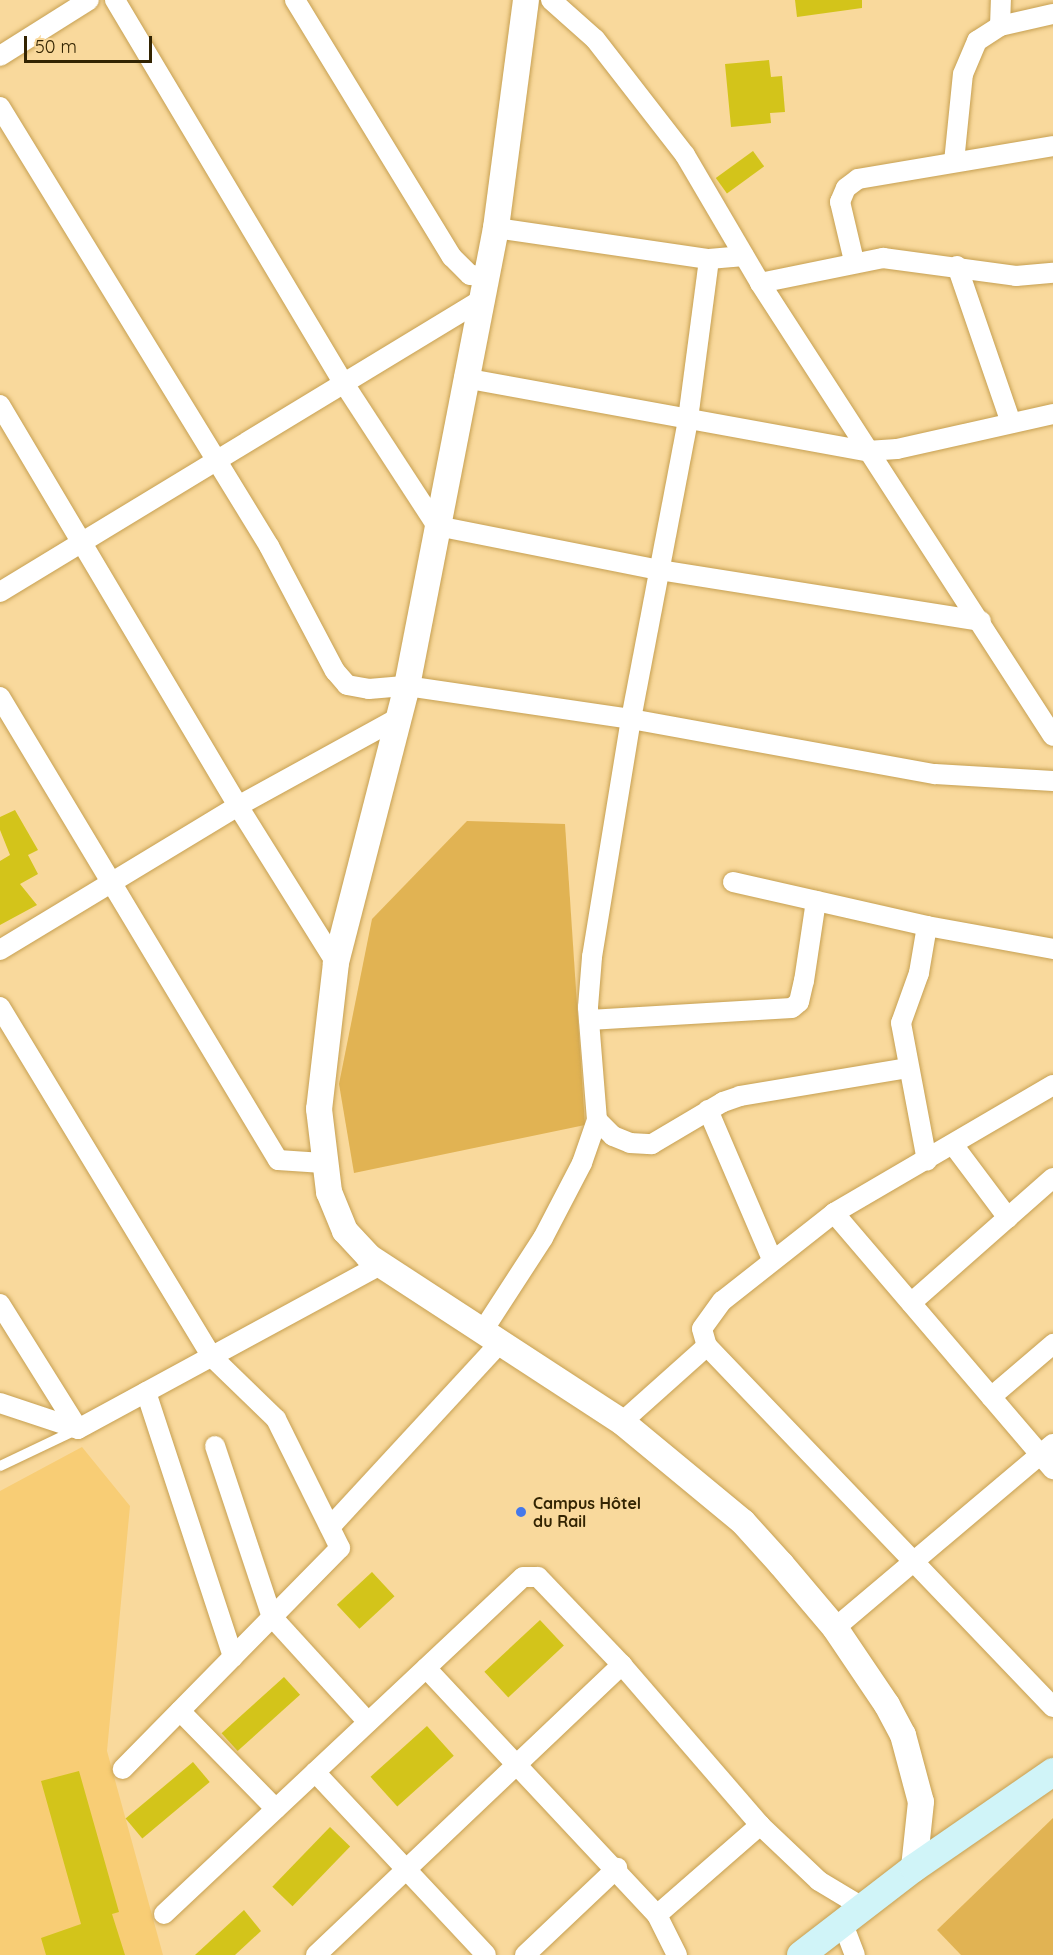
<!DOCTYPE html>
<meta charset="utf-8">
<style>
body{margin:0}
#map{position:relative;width:1053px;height:1955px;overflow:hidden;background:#f9d99c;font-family:Quicksand,sans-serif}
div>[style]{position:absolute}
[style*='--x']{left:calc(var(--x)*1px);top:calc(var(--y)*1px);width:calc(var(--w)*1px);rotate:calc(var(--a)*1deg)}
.built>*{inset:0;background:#f8cd75}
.green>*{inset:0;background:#e1b353}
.building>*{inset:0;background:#d3c41a;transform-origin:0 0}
.roads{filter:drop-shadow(0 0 2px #c6a052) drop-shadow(0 0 2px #c6a052)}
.service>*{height:10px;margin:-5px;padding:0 5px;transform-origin:5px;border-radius:5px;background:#fff}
.minor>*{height:20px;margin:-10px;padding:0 10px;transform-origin:10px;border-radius:10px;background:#fff}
.tertiary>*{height:26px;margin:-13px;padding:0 13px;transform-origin:13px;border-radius:13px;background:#fff}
.secondary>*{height:28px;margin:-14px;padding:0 14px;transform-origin:14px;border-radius:14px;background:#d0f4f8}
.dots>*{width:16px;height:16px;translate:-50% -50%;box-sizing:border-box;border:3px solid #f9d99c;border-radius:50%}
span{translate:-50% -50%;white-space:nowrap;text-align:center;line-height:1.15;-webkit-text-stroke:5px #f9d99c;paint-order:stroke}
.poi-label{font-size:16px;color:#332402;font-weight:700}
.left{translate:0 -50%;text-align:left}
.scale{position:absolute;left:24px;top:36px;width:128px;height:27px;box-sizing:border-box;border:3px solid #332402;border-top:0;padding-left:8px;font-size:18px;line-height:21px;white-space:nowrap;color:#332402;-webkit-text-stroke:4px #f9d99c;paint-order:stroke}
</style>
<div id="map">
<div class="built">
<i style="clip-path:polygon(82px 1447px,130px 1506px,107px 1751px,163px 1955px,0 1955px,0 1491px)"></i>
</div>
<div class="green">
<i style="clip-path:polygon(467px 821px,565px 824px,585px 1125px,354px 1173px,339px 1084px,372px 919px)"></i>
<i style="clip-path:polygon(1053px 1818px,1053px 1955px,961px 1955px,937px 1930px)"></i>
</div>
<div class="building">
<i style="clip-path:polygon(795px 0,862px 0,862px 8px,797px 17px)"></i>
<i style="clip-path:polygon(769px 60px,771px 77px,782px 76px,785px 112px,770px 113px,771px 123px,731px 127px,725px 64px)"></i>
<i style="left:753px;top:151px;width:19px;height:46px;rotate:54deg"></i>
<i style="clip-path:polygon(15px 810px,38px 850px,28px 855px,38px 874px,20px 884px,37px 905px,0 925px,0 861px,10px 855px,0 830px,0 817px)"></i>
<i style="left:372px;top:1572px;width:33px;height:48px;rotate:47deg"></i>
<i style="left:540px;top:1620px;width:35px;height:76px;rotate:47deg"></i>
<i style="left:284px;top:1677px;width:24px;height:84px;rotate:48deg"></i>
<i style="left:427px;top:1726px;width:40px;height:76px;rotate:48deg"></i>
<i style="left:193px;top:1762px;width:26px;height:88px;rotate:50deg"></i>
<i style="clip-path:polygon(79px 1771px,119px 1912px,112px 1914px,125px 1955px,46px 1955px,41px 1938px,81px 1924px,41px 1781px)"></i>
<i style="left:330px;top:1827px;width:28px;height:83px;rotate:44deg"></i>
<i style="clip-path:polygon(244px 1910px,261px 1931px,235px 1955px,195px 1955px)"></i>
</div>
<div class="roads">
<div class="service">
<i style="--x:0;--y:1466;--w:86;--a:-25.4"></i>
</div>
<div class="minor">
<i style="--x:115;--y:0;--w:445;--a:59.2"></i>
<i style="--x:343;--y:382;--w:172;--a:56.9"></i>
<i style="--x:437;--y:526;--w:226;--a:11.2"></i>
<i style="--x:659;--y:570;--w:326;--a:9"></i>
<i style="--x:295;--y:0;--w:301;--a:58.6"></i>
<i style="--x:452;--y:257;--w:25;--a:45"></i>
<i style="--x:470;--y:275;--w:16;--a:4"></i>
<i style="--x:551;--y:0;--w:59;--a:41.6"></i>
<i style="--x:595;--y:39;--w:147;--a:52.2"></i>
<i style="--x:685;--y:155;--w:148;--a:59.6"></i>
<i style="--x:760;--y:283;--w:539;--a:57.11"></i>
<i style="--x:1000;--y:26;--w:26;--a:-88"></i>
<i style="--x:0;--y:56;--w:105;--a:-32.2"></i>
<i style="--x:0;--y:107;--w:515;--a:58.5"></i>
<i style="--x:269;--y:546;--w:141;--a:62.2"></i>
<i style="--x:335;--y:671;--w:18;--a:49"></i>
<i style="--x:347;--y:685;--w:22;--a:10"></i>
<i style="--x:369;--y:689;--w:38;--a:-5"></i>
<i style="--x:407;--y:686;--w:226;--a:8.4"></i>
<i style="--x:631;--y:719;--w:309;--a:10.3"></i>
<i style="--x:935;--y:774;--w:118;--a:3.4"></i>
<i style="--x:954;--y:162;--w:88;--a:-84.2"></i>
<i style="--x:963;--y:74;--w:36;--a:-67"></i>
<i style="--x:977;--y:41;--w:27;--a:-33"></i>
<i style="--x:1000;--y:26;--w:54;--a:-12.8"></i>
<i style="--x:496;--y:228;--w:215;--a:8.3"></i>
<i style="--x:709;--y:259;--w:35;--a:-5"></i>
<i style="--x:854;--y:261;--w:61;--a:-103.3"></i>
<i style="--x:840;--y:202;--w:15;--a:-67"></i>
<i style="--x:846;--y:188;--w:15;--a:-37"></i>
<i style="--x:858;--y:179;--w:198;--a:-9.6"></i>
<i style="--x:957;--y:266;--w:166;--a:71"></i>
<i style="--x:760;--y:283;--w:126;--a:-11.5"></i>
<i style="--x:883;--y:258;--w:134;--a:7.7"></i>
<i style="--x:1016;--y:276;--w:37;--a:-5"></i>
<i style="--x:464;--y:378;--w:410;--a:10.3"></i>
<i style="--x:867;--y:451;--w:30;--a:-4"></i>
<i style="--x:897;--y:449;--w:160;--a:-12.6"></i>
<i style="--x:0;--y:405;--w:466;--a:59.3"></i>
<i style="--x:238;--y:806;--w:185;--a:58"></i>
<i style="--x:0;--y:592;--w:563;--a:-31.26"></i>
<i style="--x:0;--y:697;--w:540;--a:59.02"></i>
<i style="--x:278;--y:1160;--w:45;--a:3.8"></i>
<i style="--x:733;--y:882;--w:199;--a:12.8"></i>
<i style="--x:927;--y:926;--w:128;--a:10.3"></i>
<i style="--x:927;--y:926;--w:48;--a:99.7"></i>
<i style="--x:919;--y:973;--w:53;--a:109.8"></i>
<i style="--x:901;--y:1023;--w:140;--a:79.3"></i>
<i style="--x:0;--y:950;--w:278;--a:-31.2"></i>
<i style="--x:238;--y:806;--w:180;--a:-28.8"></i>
<i style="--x:0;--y:1007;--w:409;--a:58.8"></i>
<i style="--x:212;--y:1357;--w:89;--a:44.1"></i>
<i style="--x:276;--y:1419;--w:144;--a:63.6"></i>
<i style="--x:340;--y:1548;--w:310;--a:134.5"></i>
<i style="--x:589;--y:1020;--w:203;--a:-3.4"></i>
<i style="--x:792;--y:1008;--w:9;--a:-41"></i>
<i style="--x:799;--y:1002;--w:22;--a:-77"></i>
<i style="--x:804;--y:981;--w:81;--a:-81.5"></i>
<i style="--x:1053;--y:1085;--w:254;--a:149.7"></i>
<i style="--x:834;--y:1213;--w:142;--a:141.8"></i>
<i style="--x:722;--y:1301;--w:34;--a:126"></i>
<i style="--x:702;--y:1329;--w:18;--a:74"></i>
<i style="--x:707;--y:1346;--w:500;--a:46.22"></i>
<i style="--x:708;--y:1110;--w:162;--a:66.8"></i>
<i style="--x:597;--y:1120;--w:23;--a:45"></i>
<i style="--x:613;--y:1136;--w:18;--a:22"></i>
<i style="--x:630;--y:1143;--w:22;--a:3"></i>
<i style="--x:652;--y:1144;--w:82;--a:-30.6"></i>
<i style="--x:723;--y:1102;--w:18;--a:-19"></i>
<i style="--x:740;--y:1096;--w:170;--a:-9.5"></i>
<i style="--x:954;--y:1146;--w:90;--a:53.1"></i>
<i style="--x:834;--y:1213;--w:337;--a:49.5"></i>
<i style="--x:911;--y:1303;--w:189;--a:-41.4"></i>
<i style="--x:0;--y:1304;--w:147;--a:58"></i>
<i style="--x:482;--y:1332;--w:112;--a:-57"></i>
<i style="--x:543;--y:1238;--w:85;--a:-62.5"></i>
<i style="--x:582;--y:1163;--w:46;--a:-70.8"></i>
<i style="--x:597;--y:1120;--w:113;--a:-94.6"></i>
<i style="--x:588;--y:1007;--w:50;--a:-85.4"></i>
<i style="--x:592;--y:957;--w:241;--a:-80.7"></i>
<i style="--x:631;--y:719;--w:305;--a:-79.2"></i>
<i style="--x:688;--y:419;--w:161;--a:-82.5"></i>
<i style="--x:146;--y:1392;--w:279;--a:71.8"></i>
<i style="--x:991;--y:1397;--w:82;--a:-40.5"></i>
<i style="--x:0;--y:1403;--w:82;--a:18.4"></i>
<i style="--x:78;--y:1429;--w:344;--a:-28.5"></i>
<i style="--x:622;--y:1422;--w:114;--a:-41.8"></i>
<i style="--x:215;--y:1446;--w:180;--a:71.6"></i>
<i style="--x:272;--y:1617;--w:142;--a:47.6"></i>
<i style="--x:330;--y:1527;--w:251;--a:-47.3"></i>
<i style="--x:835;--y:1628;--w:285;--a:-40.2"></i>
<i style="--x:426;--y:1668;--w:338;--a:46.9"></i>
<i style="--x:180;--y:1711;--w:137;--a:45.6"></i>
<i style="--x:315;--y:1772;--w:250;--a:46.9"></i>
<i style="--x:164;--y:1914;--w:492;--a:-43.2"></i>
<i style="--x:523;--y:1577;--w:15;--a:0"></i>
<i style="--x:538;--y:1577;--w:122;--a:46.3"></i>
<i style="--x:622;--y:1665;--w:211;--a:49.2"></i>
<i style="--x:760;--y:1825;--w:81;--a:43.5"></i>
<i style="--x:819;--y:1881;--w:52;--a:31"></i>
<i style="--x:843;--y:1924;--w:33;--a:69"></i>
<i style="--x:316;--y:1955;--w:422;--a:-43.5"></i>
<i style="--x:525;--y:1955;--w:127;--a:-43.4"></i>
<i style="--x:677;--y:1955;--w:45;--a:-116.6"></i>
<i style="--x:657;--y:1915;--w:137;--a:-41.1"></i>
</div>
<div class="tertiary">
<i style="--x:526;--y:0;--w:230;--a:97.5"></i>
<i style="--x:496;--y:228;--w:467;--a:101"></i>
<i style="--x:407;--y:686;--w:286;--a:104.4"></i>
<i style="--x:336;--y:963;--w:147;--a:96.6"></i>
<i style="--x:319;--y:1109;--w:84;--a:83.1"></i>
<i style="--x:329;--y:1192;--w:42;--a:67.7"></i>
<i style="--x:345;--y:1231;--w:35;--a:47"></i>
<i style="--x:369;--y:1257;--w:302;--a:33.1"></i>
<i style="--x:622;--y:1422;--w:157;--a:39.6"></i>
<i style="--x:743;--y:1522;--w:57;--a:47.9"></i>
<i style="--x:781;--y:1564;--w:84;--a:49.8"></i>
<i style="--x:835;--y:1628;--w:93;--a:56"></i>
<i style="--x:887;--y:1705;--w:34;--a:62"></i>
<i style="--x:903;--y:1735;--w:69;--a:75"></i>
<i style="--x:921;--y:1802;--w:66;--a:96.1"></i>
</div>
<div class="secondary">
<i style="--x:801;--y:1955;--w:143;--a:-37.6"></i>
<i style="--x:914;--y:1868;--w:169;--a:-34.6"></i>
</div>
</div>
<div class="dots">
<i style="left:521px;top:1512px;background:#4578ea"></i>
</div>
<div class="poi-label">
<span class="left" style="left:533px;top:1512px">Campus Hôtel<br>du Rail</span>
</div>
<div class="scale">50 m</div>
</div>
